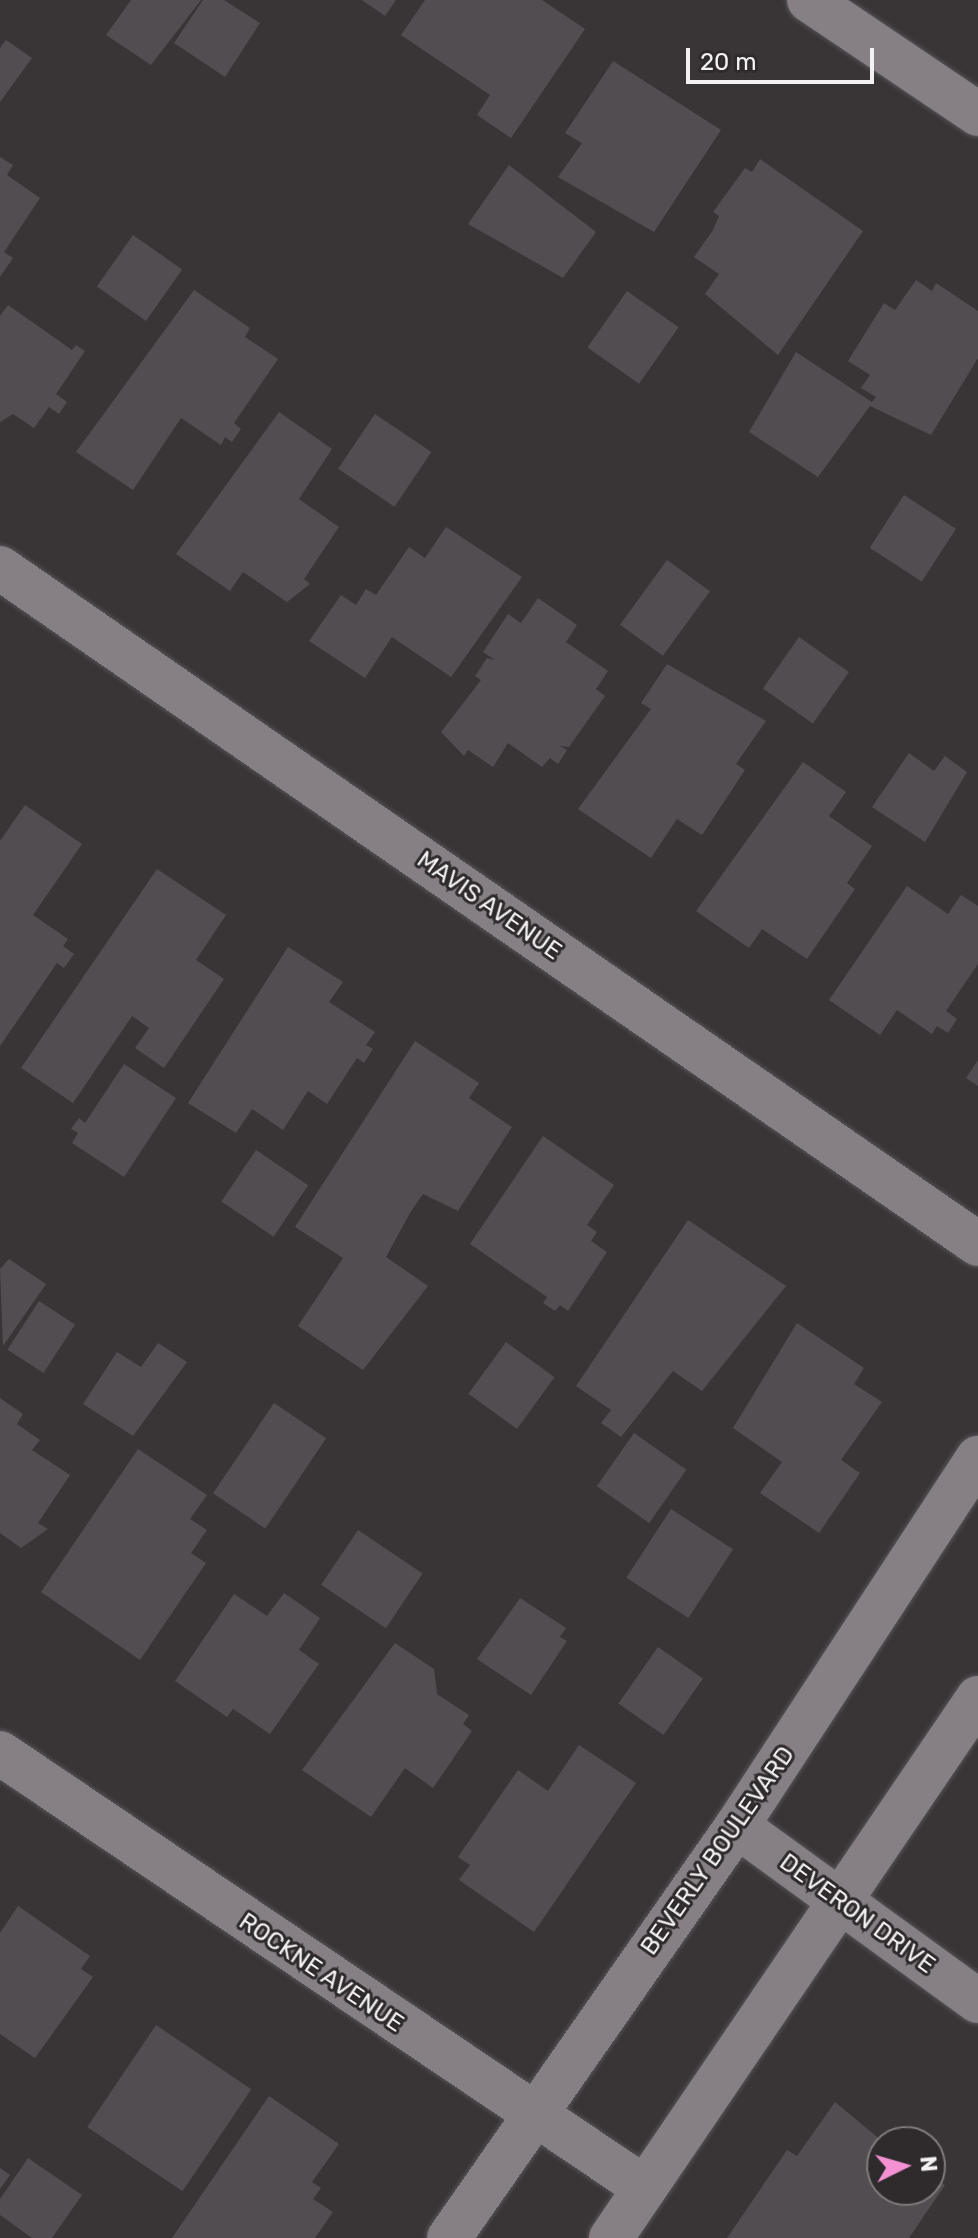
<!DOCTYPE html>
<style>
body{margin:0}
#map{position:relative;width:978px;height:2238px;overflow:hidden;background:#393537;font-family:Rubik,sans-serif}
div>[style]{position:absolute}
[style*='--x']{left:calc(var(--x)*1px);top:calc(var(--y)*1px);width:calc(var(--w)*1px);rotate:calc(var(--a)*1deg)}
.building>*{inset:0;background:#524d50;transform-origin:0 0}
.roads{filter:drop-shadow(0 0 2px #575356) drop-shadow(0 0 2px #575356)}
.street>*{height:44px;margin:-22px;padding:0 22px;transform-origin:22px;border-radius:22px;background:#868084}
.secondary>*{height:44px;margin:-22px;padding:0 22px;transform-origin:22px;border-radius:22px;background:#868084}
span{translate:-50% -50%;white-space:nowrap;text-align:center;line-height:1.15;-webkit-text-stroke:6px #2f2b2d;paint-order:stroke}
.street-label{font-size:24px;color:#f4f1f3}
.north{position:absolute;left:866px;top:2126px;width:80px;height:80px;box-sizing:border-box;background:#2f2b2d;border:2px solid #7e7a7c;border-radius:50%;rotate:85deg;font-size:22px;font-weight:700;line-height:32px;text-align:center;color:#f4f1f3}
.north::after{content:'';display:block;margin:auto;width:28px;height:36px;background:#f491d3;clip-path:polygon(50% 0,100% 100%,50% 72%,0 100%)}
.scale{position:absolute;left:686px;top:48px;width:188px;height:36px;box-sizing:border-box;border:4px solid #f4f1f3;border-top:0;padding-left:10px;font-size:24px;line-height:28px;white-space:nowrap;color:#f4f1f3;-webkit-text-stroke:6px #2f2b2d;paint-order:stroke}
</style>
<div id="map">
<div class="building">
<i style="clip-path:polygon(131px 0,201px 0,151px 65px,106px 35px)"></i>
<i style="clip-path:polygon(203px 0,224px 0,260px 23px,225px 77px,174px 43px)"></i>
<i style="clip-path:polygon(362px 0,396px 0,385px 16px)"></i>
<i style="clip-path:polygon(425px 0,542px 0,585px 29px,511px 138px,477px 115px,490px 95px,401px 35px)"></i>
<i style="clip-path:polygon(6px 40px,32px 58px,0 102px,0 48px)"></i>
<i style="clip-path:polygon(613px 61px,721px 130px,654px 232px,558px 177px,582px 143px,565px 133px)"></i>
<i style="clip-path:polygon(0 157px,13px 165px,7px 175px,40px 198px,4px 252px,13px 258px,0 277px)"></i>
<i style="clip-path:polygon(760px 159px,863px 231px,778px 355px,705px 294px,719px 274px,694px 257px,713px 230px,719px 216px,713px 212px,745px 168px,752px 172px)"></i>
<i style="clip-path:polygon(509px 165px,596px 232px,563px 278px,468px 224px)"></i>
<i style="left:133px;top:235px;width:60px;height:63px;rotate:35deg"></i>
<i style="clip-path:polygon(916px 280px,932px 291px,936px 283px,978px 311px,978px 358px,931px 435px,870px 406px,818px 477px,749px 432px,796px 352px,872px 402px,876px 397px,861px 388px,870px 375px,848px 361px,884px 303px,895px 310px)"></i>
<i style="clip-path:polygon(194px 290px,250px 328px,245px 337px,278px 359px,234px 423px,241px 429px,232px 442px,225px 437px,221px 445px,181px 418px,133px 490px,76px 452px)"></i>
<i style="left:627px;top:291px;width:63px;height:69px;rotate:35deg"></i>
<i style="clip-path:polygon(8px 305px,72px 350px,76px 345px,85px 351px,56px 394px,67px 402px,59px 414px,49px 407px,34px 428px,13px 414px,0 422px,0 316px)"></i>
<i style="clip-path:polygon(279px 412px,332px 449px,299px 499px,339px 527px,304px 579px,310px 584px,287px 602px,243px 572px,230px 591px,176px 554px)"></i>
<i style="left:375px;top:414px;width:68px;height:66px;rotate:34deg"></i>
<i style="left:904px;top:495px;width:62px;height:63px;rotate:33deg"></i>
<i style="clip-path:polygon(446px 527px,522px 577px,451px 677px,392px 637px,365px 678px,309px 641px,341px 595px,356px 605px,366px 589px,376px 595px,409px 547px,425px 558px)"></i>
<i style="left:667px;top:560px;width:53px;height:80px;rotate:36deg"></i>
<i style="clip-path:polygon(538px 598px,577px 625px,566px 642px,608px 671px,596px 689px,605px 696px,569px 747px,560px 746px,567px 750px,558px 764px,550px 758px,542px 767px,508px 743px,493px 767px,468px 750px,464px 756px,441px 732px,481px 680px,475px 676px,487px 658px,495px 660px,483px 652px,508px 614px,521px 623px)"></i>
<i style="left:799px;top:637px;width:61px;height:63px;rotate:35deg"></i>
<i style="clip-path:polygon(667px 664px,766px 721px,736px 764px,745px 770px,702px 835px,677px 819px,651px 858px,578px 809px,651px 709px,641px 703px)"></i>
<i style="clip-path:polygon(909px 753px,934px 771px,945px 756px,967px 772px,925px 842px,872px 807px)"></i>
<i style="clip-path:polygon(803px 762px,846px 792px,829px 816px,872px 846px,847px 883px,855px 889px,807px 959px,762px 929px,749px 948px,696px 911px)"></i>
<i style="clip-path:polygon(25px 805px,82px 844px,33px 915px,68px 939px,63px 946px,74px 954px,64px 968px,57px 963px,0 1046px,0 841px)"></i>
<i style="clip-path:polygon(157px 869px,226px 915px,196px 960px,224px 979px,164px 1068px,135px 1048px,149px 1028px,132px 1016px,73px 1103px,21px 1068px)"></i>
<i style="clip-path:polygon(907px 886px,948px 914px,961px 895px,978px 906px,978px 964px,946px 1011px,957px 1019px,948px 1033px,937px 1026px,932px 1034px,897px 1010px,880px 1035px,829px 1000px)"></i>
<i style="clip-path:polygon(288px 947px,343px 982px,329px 1002px,375px 1032px,366px 1045px,373px 1049px,364px 1063px,357px 1058px,327px 1104px,308px 1091px,283px 1130px,252px 1109px,236px 1133px,188px 1103px)"></i>
<i style="clip-path:polygon(415px 1041px,479px 1083px,469px 1098px,512px 1127px,458px 1211px,423px 1194px,410px 1213px,386px 1257px,428px 1286px,363px 1370px,298px 1326px,343px 1258px,295px 1227px)"></i>
<i style="clip-path:polygon(978px 1060px,978px 1086px,966px 1078px)"></i>
<i style="clip-path:polygon(124px 1064px,176px 1098px,124px 1177px,72px 1143px,78px 1133px,71px 1129px,79px 1118px,85px 1123px)"></i>
<i style="clip-path:polygon(543px 1136px,614px 1185px,587px 1225px,597px 1232px,591px 1241px,607px 1252px,568px 1311px,560px 1305px,555px 1311px,543px 1303px,547px 1297px,470px 1244px)"></i>
<i style="left:256px;top:1150px;width:63px;height:62px;rotate:34deg"></i>
<i style="clip-path:polygon(688px 1220px,786px 1286px,702px 1391px,673px 1371px,621px 1437px,601px 1423px,611px 1410px,576px 1386px)"></i>
<i style="clip-path:polygon(9px 1259px,46px 1284px,3px 1346px,0 1269px)"></i>
<i style="left:39px;top:1301px;width:43px;height:58px;rotate:33deg"></i>
<i style="clip-path:polygon(797px 1323px,864px 1368px,854px 1384px,882px 1402px,841px 1460px,860px 1473px,819px 1533px,760px 1493px,782px 1462px,733px 1428px)"></i>
<i style="left:506px;top:1342px;width:60px;height:64px;rotate:36deg"></i>
<i style="clip-path:polygon(158px 1343px,187px 1362px,133px 1436px,83px 1404px,117px 1352px,141px 1367px)"></i>
<i style="clip-path:polygon(0 1398px,23px 1414px,17px 1424px,40px 1440px,32px 1450px,70px 1475px,38px 1523px,48px 1529px,21px 1548px,0 1533px)"></i>
<i style="left:274px;top:1403px;width:63px;height:109px;rotate:34deg"></i>
<i style="left:634px;top:1433px;width:64px;height:65px;rotate:35deg"></i>
<i style="clip-path:polygon(138px 1449px,207px 1495px,190px 1519px,207px 1530px,191px 1553px,206px 1563px,140px 1660px,41px 1592px)"></i>
<i style="left:671px;top:1509px;width:74px;height:82px;rotate:33deg"></i>
<i style="left:358px;top:1530px;width:78px;height:66px;rotate:34deg"></i>
<i style="clip-path:polygon(284px 1593px,320px 1618px,299px 1650px,319px 1664px,270px 1734px,233px 1709px,227px 1717px,175px 1681px,234px 1594px,267px 1616px)"></i>
<i style="clip-path:polygon(520px 1598px,566px 1628px,560px 1637px,567px 1641px,531px 1695px,477px 1659px)"></i>
<i style="clip-path:polygon(395px 1643px,434px 1669px,437px 1694px,469px 1715px,463px 1724px,472px 1731px,433px 1788px,405px 1768px,371px 1817px,302px 1770px)"></i>
<i style="left:658px;top:1647px;width:55px;height:69px;rotate:35deg"></i>
<i style="clip-path:polygon(579px 1745px,636px 1783px,534px 1932px,459px 1880px,470px 1865px,458px 1857px,518px 1770px,548px 1791px)"></i>
<i style="clip-path:polygon(18px 1906px,90px 1956px,81px 1969px,93px 1977px,35px 2058px,0 2034px,0 1933px)"></i>
<i style="left:156px;top:2025px;width:115px;height:123px;rotate:34deg"></i>
<i style="clip-path:polygon(269px 2096px,339px 2144px,312px 2182px,321px 2188px,313px 2199px,333px 2212px,315px 2238px,172px 2238px)"></i>
<i style="clip-path:polygon(835px 2102px,882px 2141px,882px 2190px,930px 2190px,930px 2174px,945px 2185px,909px 2238px,727px 2238px,787px 2150px,797px 2156px)"></i>
<i style="clip-path:polygon(28px 2158px,82px 2195px,52px 2238px,32px 2238px,0 2215px,0 2199px)"></i>
<i style="clip-path:polygon(0 2168px,10px 2175px,0 2189px)"></i>
</div>
<div class="roads">
<div class="street">
<i style="--x:809;--y:0;--w:204;--a:34"></i>
<i style="--x:0;--y:568;--w:1189;--a:34.65"></i>
<i style="--x:0;--y:1753;--w:778;--a:34"></i>
<i style="--x:737;--y:1826;--w:298;--a:36"></i>
</div>
<div class="secondary">
<i style="--x:449;--y:2238;--w:503;--a:-55.05"></i>
<i style="--x:737;--y:1826;--w:440;--a:-56.8"></i>
<i style="--x:611;--y:2238;--w:653;--a:-55.8"></i>
</div>
</div>
<div class="street-label">
<span style="left:489px;top:906px;rotate:35deg">MAVIS AVENUE</span>
<span style="left:718px;top:1851px;rotate:-55deg">BEVERLY BOULEVARD</span>
<span style="left:857px;top:1914px;rotate:36deg">DEVERON DRIVE</span>
<span style="left:321px;top:1973px;rotate:34deg">ROCKNE AVENUE</span>
</div>
<div class="north">N</div>
<div class="scale">20 m</div>
</div>
